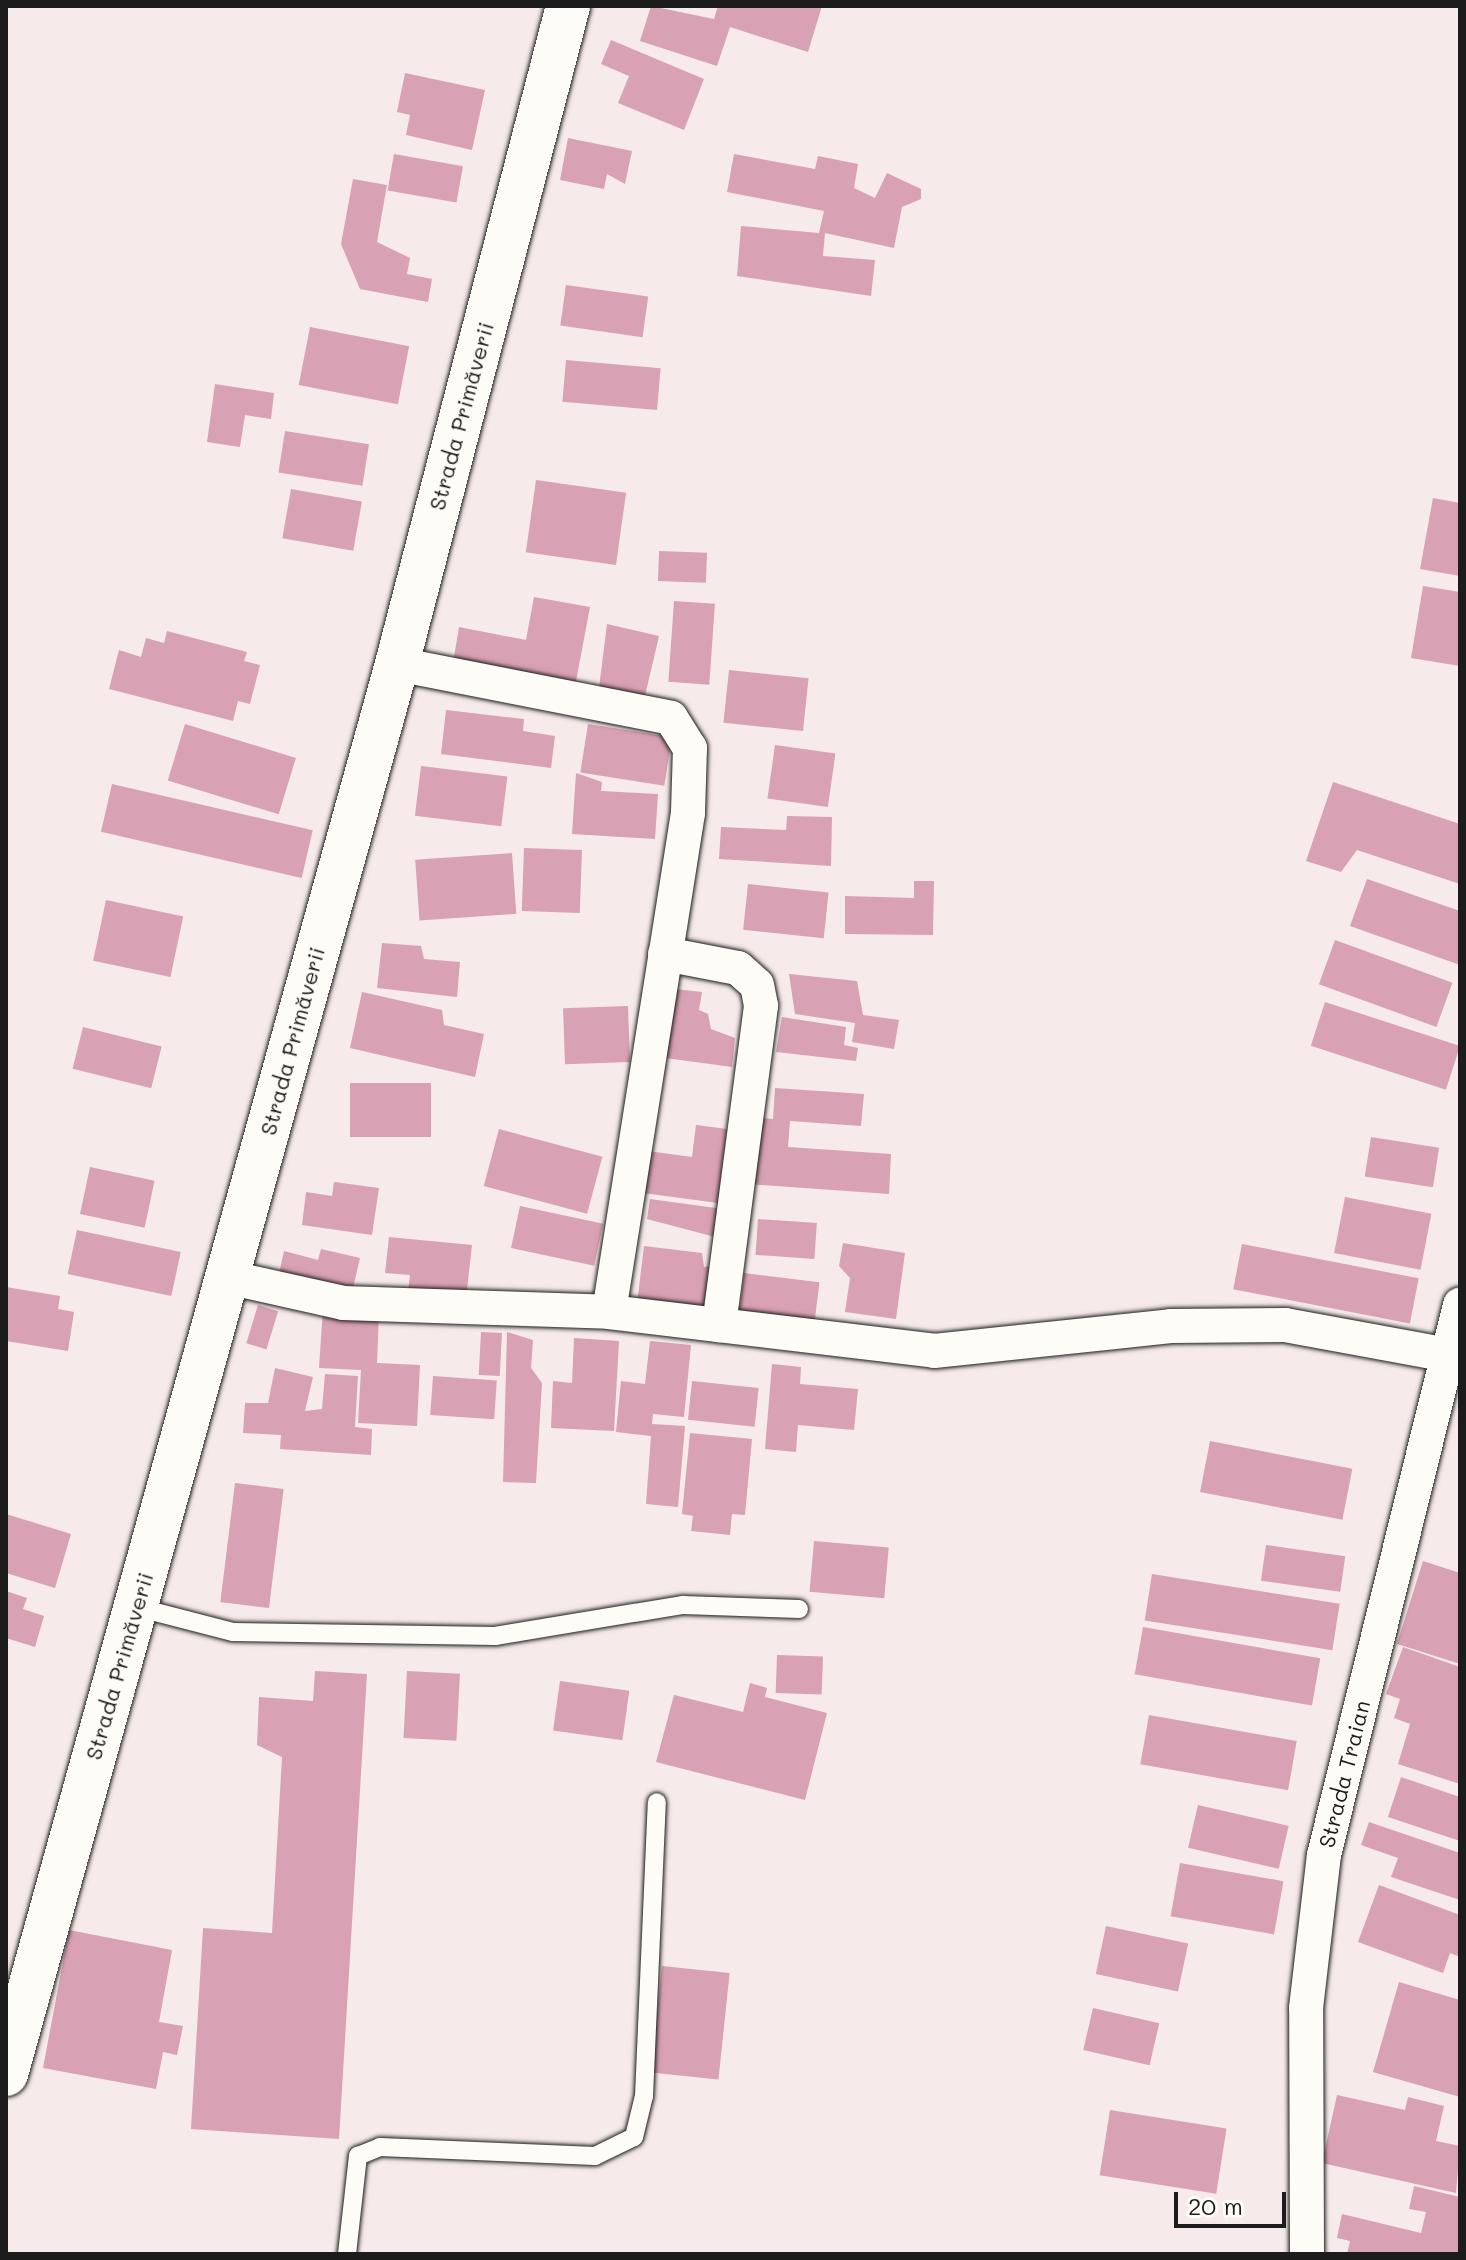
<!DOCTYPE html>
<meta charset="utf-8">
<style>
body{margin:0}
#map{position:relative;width:1466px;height:2260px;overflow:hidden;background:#f6eaea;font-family:Mali,sans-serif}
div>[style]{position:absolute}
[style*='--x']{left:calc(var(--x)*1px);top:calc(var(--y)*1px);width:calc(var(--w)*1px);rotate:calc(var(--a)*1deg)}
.building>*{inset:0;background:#d9a1b4;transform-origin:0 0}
.roads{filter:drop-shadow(0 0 2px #1c1c1c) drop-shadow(0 0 2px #1c1c1c)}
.lane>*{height:18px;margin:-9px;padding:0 9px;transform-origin:9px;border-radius:9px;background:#fdfcf7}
.street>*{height:34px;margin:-17px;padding:0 17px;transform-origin:17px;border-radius:17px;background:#fdfcf7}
.secondary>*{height:44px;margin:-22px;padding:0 22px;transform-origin:22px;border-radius:22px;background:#fdfcf7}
span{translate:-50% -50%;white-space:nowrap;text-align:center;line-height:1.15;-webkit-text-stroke:6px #fdfcf7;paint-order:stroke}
.street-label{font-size:22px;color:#1c1c1c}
.frame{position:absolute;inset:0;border:8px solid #1c1c1c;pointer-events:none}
.scale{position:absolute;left:1174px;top:2192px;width:112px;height:36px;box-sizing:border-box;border:4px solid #1c1c1c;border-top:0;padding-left:10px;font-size:24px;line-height:28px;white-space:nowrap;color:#1c1c1c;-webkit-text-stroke:6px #fdfcf7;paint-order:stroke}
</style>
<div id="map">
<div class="building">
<i style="clip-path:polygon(651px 6px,714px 19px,718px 6px,822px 6px,808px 52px,730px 27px,717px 66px,640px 41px)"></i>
<i style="clip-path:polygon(611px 40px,704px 79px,684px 130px,618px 103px,629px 76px,601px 64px)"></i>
<i style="clip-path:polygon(405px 73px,485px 90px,472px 150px,406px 135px,410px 115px,397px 112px)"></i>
<i style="clip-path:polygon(568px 138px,632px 151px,625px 184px,607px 174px,604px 189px,560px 180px)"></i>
<i style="left:394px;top:154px;width:70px;height:37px;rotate:10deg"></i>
<i style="clip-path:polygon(734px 154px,815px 169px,818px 156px,858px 164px,854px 188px,875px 198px,887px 173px,921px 189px,921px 199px,902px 207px,894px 248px,825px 233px,823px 256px,875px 260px,871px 296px,737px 276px,741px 226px,819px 233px,824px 211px,727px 192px)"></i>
<i style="clip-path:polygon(353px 179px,387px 185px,377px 242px,410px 258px,407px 274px,432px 279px,428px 302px,360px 289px,341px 244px)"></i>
<i style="left:566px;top:285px;width:83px;height:41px;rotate:8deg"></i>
<i style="left:310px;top:327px;width:101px;height:59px;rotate:11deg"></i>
<i style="left:566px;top:360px;width:95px;height:42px;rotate:5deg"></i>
<i style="clip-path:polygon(215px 384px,274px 393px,271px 419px,245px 415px,240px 447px,207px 442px)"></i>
<i style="left:285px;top:431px;width:85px;height:42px;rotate:9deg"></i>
<i style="left:536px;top:480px;width:91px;height:73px;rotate:8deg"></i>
<i style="left:291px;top:489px;width:72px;height:50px;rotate:10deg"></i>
<i style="clip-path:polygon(1433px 498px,1460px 503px,1460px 576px,1420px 569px)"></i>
<i style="left:659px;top:551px;width:48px;height:30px;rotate:2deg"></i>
<i style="clip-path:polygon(1423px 586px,1460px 592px,1460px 666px,1411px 658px)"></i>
<i style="clip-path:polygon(534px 597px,590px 607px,574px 692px,452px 669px,459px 627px,526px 640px)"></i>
<i style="left:674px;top:601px;width:41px;height:81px;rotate:4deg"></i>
<i style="clip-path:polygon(607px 624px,659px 636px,644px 700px,599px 688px)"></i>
<i style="clip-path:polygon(167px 631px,247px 652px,244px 661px,260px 665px,250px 704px,238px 701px,233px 721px,109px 689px,119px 650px,141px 657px,146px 638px,164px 643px)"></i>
<i style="left:729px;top:670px;width:80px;height:53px;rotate:6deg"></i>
<i style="clip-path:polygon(446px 710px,524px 719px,523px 731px,555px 736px,551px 768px,441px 754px)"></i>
<i style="left:185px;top:724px;width:116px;height:59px;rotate:17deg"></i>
<i style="left:588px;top:724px;width:85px;height:49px;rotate:9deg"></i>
<i style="left:775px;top:745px;width:61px;height:54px;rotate:8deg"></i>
<i style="left:421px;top:766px;width:87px;height:50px;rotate:7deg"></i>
<i style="clip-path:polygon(576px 773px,602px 782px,601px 791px,658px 794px,655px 839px,572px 834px)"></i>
<i style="clip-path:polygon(1333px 782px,1460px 824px,1460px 884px,1357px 850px,1341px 872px,1306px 861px)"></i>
<i style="left:112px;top:784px;width:206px;height:49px;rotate:13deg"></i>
<i style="clip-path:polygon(787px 816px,832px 817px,831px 866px,719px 859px,721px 827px,786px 830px)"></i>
<i style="left:524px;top:848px;width:58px;height:63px;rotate:2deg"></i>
<i style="left:512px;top:853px;width:61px;height:97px;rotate:86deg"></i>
<i style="clip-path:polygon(1367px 879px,1460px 911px,1460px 965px,1350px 926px)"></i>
<i style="clip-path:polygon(914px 881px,934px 881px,933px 935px,845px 934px,845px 896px,914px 898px)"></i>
<i style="left:748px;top:884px;width:81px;height:46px;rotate:6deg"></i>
<i style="left:106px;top:900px;width:79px;height:62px;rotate:12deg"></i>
<i style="left:1335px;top:940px;width:125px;height:47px;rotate:20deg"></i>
<i style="clip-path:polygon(382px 943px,421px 946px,424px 959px,460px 962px,457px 997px,377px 988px)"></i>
<i style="clip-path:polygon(789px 974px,857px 981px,863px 1015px,899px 1020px,894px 1049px,852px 1042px,855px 1023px,795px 1014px)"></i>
<i style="clip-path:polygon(666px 988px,702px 992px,699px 1010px,708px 1014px,711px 1029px,735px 1038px,732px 1067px,658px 1057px)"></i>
<i style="clip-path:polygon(362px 992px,442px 1010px,444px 1025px,484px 1034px,475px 1077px,350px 1048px)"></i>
<i style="left:1325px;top:1002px;width:142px;height:46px;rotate:18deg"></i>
<i style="left:628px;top:1006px;width:56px;height:65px;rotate:88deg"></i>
<i style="clip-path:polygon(782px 1017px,846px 1027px,844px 1045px,858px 1048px,856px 1061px,776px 1052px)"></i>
<i style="left:83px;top:1027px;width:81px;height:43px;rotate:14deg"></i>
<i style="left:431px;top:1083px;width:54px;height:81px;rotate:90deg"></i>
<i style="clip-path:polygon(775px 1088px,864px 1094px,861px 1126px,790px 1121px,788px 1147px,891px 1154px,889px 1194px,746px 1184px,750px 1117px,773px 1119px)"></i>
<i style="clip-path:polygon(696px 1125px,727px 1129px,718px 1203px,643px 1193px,648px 1151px,692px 1157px)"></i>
<i style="left:499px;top:1129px;width:107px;height:59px;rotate:15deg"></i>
<i style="left:1371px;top:1137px;width:69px;height:40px;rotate:9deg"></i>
<i style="left:90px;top:1167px;width:66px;height:48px;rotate:12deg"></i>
<i style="clip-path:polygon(334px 1182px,379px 1188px,372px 1235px,302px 1225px,306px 1192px,332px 1196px)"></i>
<i style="left:1345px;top:1197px;width:88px;height:57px;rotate:11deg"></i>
<i style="clip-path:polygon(650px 1199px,723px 1209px,719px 1238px,647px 1219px)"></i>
<i style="left:520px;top:1206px;width:85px;height:43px;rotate:12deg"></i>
<i style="left:758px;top:1219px;width:59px;height:36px;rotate:4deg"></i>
<i style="left:77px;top:1230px;width:106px;height:45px;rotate:12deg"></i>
<i style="clip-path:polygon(389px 1237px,472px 1245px,466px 1299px,408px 1292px,410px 1275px,385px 1273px)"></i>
<i style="clip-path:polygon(843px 1243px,905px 1253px,896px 1319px,845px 1312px,850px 1278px,839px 1266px)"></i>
<i style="left:1242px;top:1244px;width:180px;height:46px;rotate:11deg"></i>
<i style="clip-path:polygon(644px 1246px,702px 1253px,704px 1267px,716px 1265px,710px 1312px,637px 1304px)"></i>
<i style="clip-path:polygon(321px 1249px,360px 1258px,350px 1301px,277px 1283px,284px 1251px,318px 1260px)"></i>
<i style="left:744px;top:1273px;width:76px;height:44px;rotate:7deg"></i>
<i style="clip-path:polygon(6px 1287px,60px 1296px,58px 1309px,74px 1312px,68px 1351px,6px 1341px)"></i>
<i style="left:258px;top:1305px;width:21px;height:40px;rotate:17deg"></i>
<i style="clip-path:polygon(323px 1309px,379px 1312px,377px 1363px,420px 1365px,417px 1426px,358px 1423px,361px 1370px,319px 1368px)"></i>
<i style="left:481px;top:1332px;width:21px;height:43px;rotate:3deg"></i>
<i style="clip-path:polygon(507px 1332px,533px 1340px,531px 1368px,542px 1383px,536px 1483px,503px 1482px)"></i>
<i style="clip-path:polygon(574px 1338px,619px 1341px,614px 1431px,551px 1428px,553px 1381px,572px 1383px)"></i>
<i style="clip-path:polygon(650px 1341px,691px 1345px,684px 1417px,653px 1414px,652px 1424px,685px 1426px,678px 1507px,646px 1504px,651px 1436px,616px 1432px,621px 1381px,645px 1384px)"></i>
<i style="clip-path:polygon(772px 1364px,801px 1367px,800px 1384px,858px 1389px,854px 1430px,798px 1425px,796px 1452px,765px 1449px)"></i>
<i style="clip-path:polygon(275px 1368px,313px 1377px,305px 1411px,322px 1409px,325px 1374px,358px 1376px,355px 1427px,372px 1429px,371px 1455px,280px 1449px,281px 1435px,243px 1433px,245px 1403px,268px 1403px)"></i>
<i style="left:433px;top:1376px;width:64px;height:39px;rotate:4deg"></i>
<i style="left:692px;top:1381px;width:67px;height:39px;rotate:6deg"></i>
<i style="clip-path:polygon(690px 1433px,752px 1439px,745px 1515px,732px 1514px,730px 1535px,691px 1531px,693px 1516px,682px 1514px)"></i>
<i style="left:1210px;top:1441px;width:145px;height:52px;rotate:11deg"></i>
<i style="left:235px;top:1483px;width:49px;height:120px;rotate:7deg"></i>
<i style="clip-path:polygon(6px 1514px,71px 1534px,55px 1588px,6px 1573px)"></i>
<i style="left:814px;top:1541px;width:75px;height:51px;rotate:5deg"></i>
<i style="left:1266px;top:1545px;width:80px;height:36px;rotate:8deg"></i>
<i style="clip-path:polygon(1423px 1561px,1460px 1573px,1460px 1664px,1397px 1644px)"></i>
<i style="left:1152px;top:1574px;width:190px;height:47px;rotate:9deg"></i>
<i style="clip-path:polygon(6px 1591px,27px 1598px,23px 1609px,44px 1616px,35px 1647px,6px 1638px)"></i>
<i style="left:1143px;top:1627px;width:180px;height:48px;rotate:10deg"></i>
<i style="clip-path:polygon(1403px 1647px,1460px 1667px,1460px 1784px,1398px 1764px,1410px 1724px,1394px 1718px,1400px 1699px,1386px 1694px)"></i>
<i style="left:777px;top:1655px;width:46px;height:38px;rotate:2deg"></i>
<i style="clip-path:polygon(315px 1671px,367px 1674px,339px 2139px,191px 2129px,203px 1928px,272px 1933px,282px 1757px,257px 1745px,259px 1697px,313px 1701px)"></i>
<i style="left:407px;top:1671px;width:53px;height:67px;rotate:3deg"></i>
<i style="left:560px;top:1681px;width:70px;height:50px;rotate:8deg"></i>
<i style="clip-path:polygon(750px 1683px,767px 1688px,765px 1697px,827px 1713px,805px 1800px,656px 1762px,674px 1695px,743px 1712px)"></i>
<i style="left:1149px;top:1715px;width:150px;height:50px;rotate:10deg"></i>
<i style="clip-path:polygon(1401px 1777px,1460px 1797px,1460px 1841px,1388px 1817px)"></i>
<i style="left:1198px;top:1805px;width:93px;height:44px;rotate:13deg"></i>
<i style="clip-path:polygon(1369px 1822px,1460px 1853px,1460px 1900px,1391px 1877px,1398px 1858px,1361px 1845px)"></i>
<i style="left:1180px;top:1863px;width:105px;height:54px;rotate:10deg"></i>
<i style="clip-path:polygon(1379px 1885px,1460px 1915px,1460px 1957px,1450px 1953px,1443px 1973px,1358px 1942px)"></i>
<i style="left:1106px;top:1926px;width:84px;height:49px;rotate:12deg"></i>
<i style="clip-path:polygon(69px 1930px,172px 1950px,159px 2022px,183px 2026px,177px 2055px,163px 2052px,156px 2089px,43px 2068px)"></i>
<i style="left:662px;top:1966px;width:68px;height:107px;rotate:6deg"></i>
<i style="clip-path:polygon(1399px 1982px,1460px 2000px,1460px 2097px,1373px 2072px)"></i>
<i style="left:1093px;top:2008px;width:68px;height:43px;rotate:13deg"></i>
<i style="clip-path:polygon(1337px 2095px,1405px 2110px,1408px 2097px,1444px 2106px,1436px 2141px,1460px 2146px,1456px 2193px,1322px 2163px)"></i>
<i style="left:1110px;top:2110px;width:118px;height:66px;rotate:9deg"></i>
<i style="clip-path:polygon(1414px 2186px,1460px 2197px,1460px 2254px,1347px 2254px,1350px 2241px,1337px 2238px,1342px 2214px,1421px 2233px,1426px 2212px,1409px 2209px)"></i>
</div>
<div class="roads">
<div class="lane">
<i style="--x:136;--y:1607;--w:100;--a:14.5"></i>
<i style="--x:233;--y:1632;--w:262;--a:0.9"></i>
<i style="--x:495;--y:1636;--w:191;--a:-9.4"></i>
<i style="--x:683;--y:1605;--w:116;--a:2"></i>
<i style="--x:347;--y:2254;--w:99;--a:-83.6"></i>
<i style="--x:358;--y:2156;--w:24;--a:-22"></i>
<i style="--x:380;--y:2147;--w:215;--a:2.4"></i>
<i style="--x:595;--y:2156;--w:43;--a:-26"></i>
<i style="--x:634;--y:2137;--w:42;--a:-76.3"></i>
<i style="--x:644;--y:2096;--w:294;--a:-87.5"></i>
</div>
<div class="street">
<i style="--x:397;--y:664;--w:279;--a:11.1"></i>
<i style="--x:671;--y:718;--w:36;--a:58"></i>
<i style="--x:690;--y:748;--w:65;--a:91.8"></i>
<i style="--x:688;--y:813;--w:505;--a:99"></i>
<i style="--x:665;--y:954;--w:74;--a:10.9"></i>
<i style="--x:738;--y:968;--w:25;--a:42"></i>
<i style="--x:757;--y:985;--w:21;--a:79"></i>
<i style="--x:761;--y:1006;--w:322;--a:97.5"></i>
<i style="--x:227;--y:1277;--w:119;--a:12.6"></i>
<i style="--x:343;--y:1303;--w:266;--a:1.9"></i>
<i style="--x:609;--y:1312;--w:327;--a:6.8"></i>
<i style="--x:934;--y:1351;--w:238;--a:-6"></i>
<i style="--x:1171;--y:1326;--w:114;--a:-0.5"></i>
<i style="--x:1285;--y:1325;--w:166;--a:10.4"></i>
<i style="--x:1307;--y:2254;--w:246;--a:-90.2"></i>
<i style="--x:1306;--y:2008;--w:154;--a:-83.3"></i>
<i style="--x:1324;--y:1855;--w:567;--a:-76.11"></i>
</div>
<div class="secondary">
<i style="--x:6;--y:2074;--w:1463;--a:-74.5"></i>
<i style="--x:397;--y:664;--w:680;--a:-75.43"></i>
</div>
</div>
<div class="street-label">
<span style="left:461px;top:416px;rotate:-75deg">Strada Primăverii</span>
<span style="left:292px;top:1041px;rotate:-75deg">Strada Primăverii</span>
<span style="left:119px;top:1666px;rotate:-74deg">Strada Primăverii</span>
<span style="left:1344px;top:1774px;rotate:-76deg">Strada Traian</span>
</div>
<div class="frame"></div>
<div class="scale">20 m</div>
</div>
